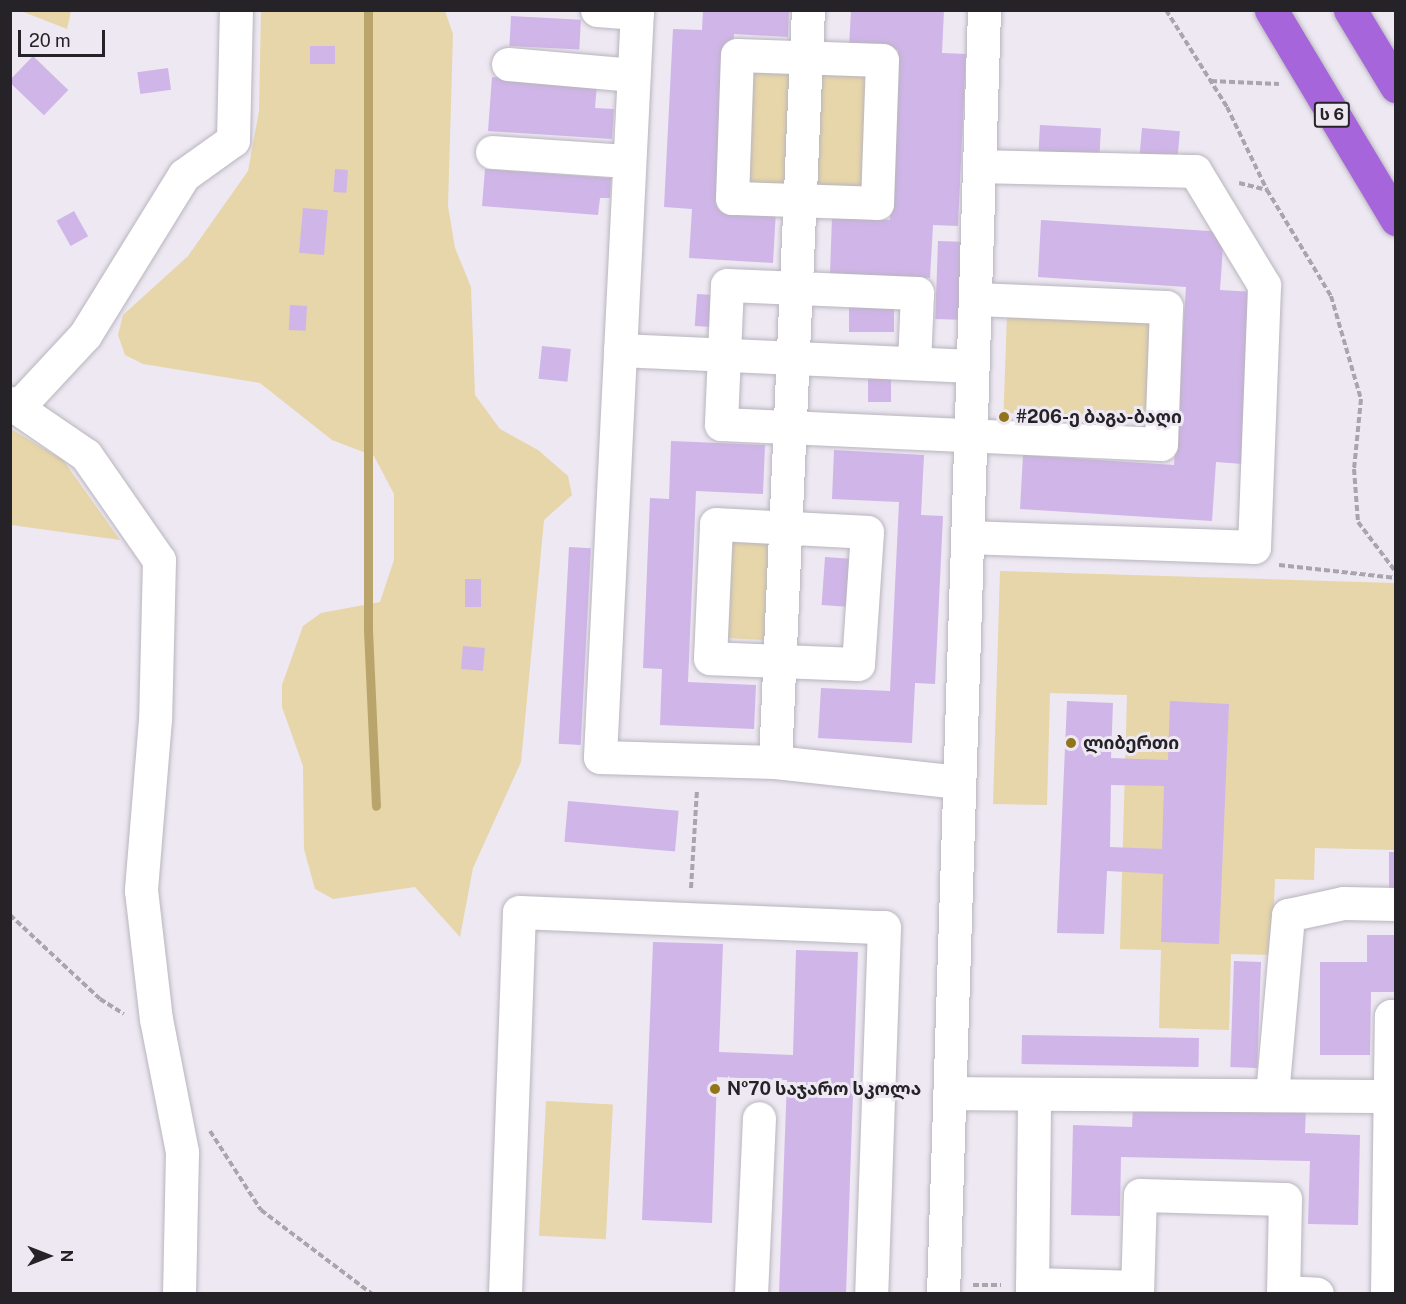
<!DOCTYPE html>
<meta charset="utf-8">
<style>
body{margin:0}
#map{position:relative;width:1406px;height:1304px;overflow:hidden;background:#ede8f2;font-family:"Public Sans","Noto Sans Georgian",sans-serif}
div>[style]{position:absolute}
[style*='--x']{left:calc(var(--x)*1px);top:calc(var(--y)*1px);width:calc(var(--w)*1px);rotate:calc(var(--a)*1deg)}
.green>*{inset:0;background:#e7d6a9;transform-origin:0 0}
.stream>*{height:9px;margin:-4.5px;padding:0 4.5px;transform-origin:4.5px;border-radius:4.5px;background:#b9a46c}
.building>*{inset:0;background:#d0b5e9;transform-origin:0 0}
.path>*{height:4px;margin-top:-2px;transform-origin:0;background:repeating-linear-gradient(90deg,#a9a5ad 0 6px,transparent 0 9px)}
.roads{filter:drop-shadow(0 0 2px #b9b5be) drop-shadow(0 0 2px #b9b5be)}
.minor>*{height:33px;margin:-16.5px;padding:0 16.5px;transform-origin:16.5px;border-radius:16.5px;background:#fff}
.highway>*{height:33px;margin:-16.5px;padding:0 16.5px;transform-origin:16.5px;border-radius:16.5px;background:#a765db}
.dots>*{width:16px;height:16px;translate:-50% -50%;box-sizing:border-box;border:3px solid #ede8f2;border-radius:50%}
span{translate:-50% -50%;white-space:nowrap;text-align:center;line-height:1.15;-webkit-text-stroke:6px #ede8f2;paint-order:stroke}
.shield-label span{padding:2px 4px;background:#ede8f2;border:2px solid;border-radius:4px;-webkit-text-stroke-width:0}
.shield-label{font-size:16px;color:#252327;font-weight:700}
.poi-label{font-size:18px;color:#252327;font-weight:700}
.left{translate:0 -50%;text-align:left}
.frame{position:absolute;inset:0;border:12px solid #252327;pointer-events:none}
.north{position:absolute;left:18px;top:1226px;width:60px;height:60px;-webkit-text-stroke:4px #ede8f2;paint-order:stroke;rotate:90deg;font-size:16px;font-weight:700;line-height:24px;text-align:center;color:#252327}
.north::after{content:'';display:block;margin:auto;width:21px;height:27px;background:#252327;clip-path:polygon(50% 0,100% 100%,50% 72%,0 100%)}
.scale{position:absolute;left:18px;top:30px;width:87px;height:27px;box-sizing:border-box;border:3px solid #252327;border-top:0;padding-left:8px;font-size:18px;line-height:21px;white-space:nowrap;color:#252327;-webkit-text-stroke:4px #ede8f2;paint-order:stroke}
</style>
<div id="map">
<div class="green">
<i style="clip-path:polygon(21px 11px,71px 11px,67px 29px)"></i>
<i style="clip-path:polygon(261px 11px,445px 11px,453px 34px,448px 206px,455px 248px,471px 287px,475px 395px,500px 429px,538px 450px,568px 476px,572px 495px,544px 520px,521px 762px,473px 868px,460px 937px,415px 887px,333px 899px,315px 889px,304px 849px,303px 766px,282px 707px,282px 685px,303px 626px,321px 613px,380px 602px,394px 560px,394px 494px,374px 456px,332px 440px,260px 383px,143px 364px,125px 355px,118px 335px,123px 315px,188px 256px,248px 171px,259px 111px)"></i>
<i style="left:746px;top:62px;width:130px;height:126px;rotate:3deg"></i>
<i style="left:1007px;top:314px;width:149px;height:99px;rotate:2deg"></i>
<i style="clip-path:polygon(11px 429px,63px 460px,120px 540px,11px 525px)"></i>
<i style="left:728px;top:541px;width:51px;height:97px;rotate:3deg"></i>
<i style="clip-path:polygon(1000px 571px,1395px 583px,1395px 850px,1315px 848px,1314px 880px,1275px 879px,1272px 955px,1231px 954px,1229px 1030px,1159px 1028px,1161px 950px,1120px 949px,1127px 695px,1050px 693px,1047px 805px,993px 804px)"></i>
<i style="left:546px;top:1101px;width:67px;height:135px;rotate:3deg"></i>
</div>
<div class="stream">
<i style="--x:368;--y:10;--w:620;--a:90"></i>
<i style="--x:368;--y:630;--w:176;--a:87.4"></i>
</div>
<div class="building">
<i style="clip-path:polygon(703px 10px,789px 10px,788px 37px,734px 34px,726px 208px,776px 210px,773px 263px,689px 258px,692px 209px,664px 207px,673px 29px,702px 30px)"></i>
<i style="clip-path:polygon(851px 10px,944px 10px,942px 53px,966px 54px,958px 226px,933px 225px,930px 278px,830px 274px,832px 217px,890px 220px,898px 50px,849px 48px)"></i>
<i style="left:511px;top:16px;width:70px;height:30px;rotate:3deg"></i>
<i style="left:335px;top:46px;width:18px;height:25px;rotate:90deg"></i>
<i style="left:33px;top:56px;width:49px;height:35px;rotate:44deg"></i>
<i style="left:168px;top:68px;width:22px;height:31px;rotate:82deg"></i>
<i style="clip-path:polygon(492px 77px,597px 84px,595px 108px,614px 109px,612px 139px,488px 131px)"></i>
<i style="left:1040px;top:125px;width:61px;height:33px;rotate:3deg"></i>
<i style="left:1142px;top:128px;width:38px;height:27px;rotate:5deg"></i>
<i style="left:335px;top:169px;width:13px;height:23px;rotate:4deg"></i>
<i style="clip-path:polygon(485px 169px,611px 178px,610px 198px,600px 198px,598px 215px,482px 206px)"></i>
<i style="left:303px;top:208px;width:25px;height:45px;rotate:5deg"></i>
<i style="left:74px;top:211px;width:29px;height:20px;rotate:61deg"></i>
<i style="clip-path:polygon(1041px 220px,1224px 232px,1220px 290px,1254px 292px,1243px 464px,1216px 462px,1212px 521px,1020px 509px,1023px 455px,1174px 465px,1186px 287px,1038px 277px)"></i>
<i style="left:938px;top:241px;width:31px;height:78px;rotate:2deg"></i>
<i style="left:697px;top:294px;width:16px;height:32px;rotate:4deg"></i>
<i style="left:849px;top:303px;width:45px;height:29px"></i>
<i style="left:290px;top:305px;width:17px;height:25px;rotate:3deg"></i>
<i style="left:542px;top:346px;width:29px;height:33px;rotate:6deg"></i>
<i style="left:868px;top:369px;width:23px;height:33px"></i>
<i style="clip-path:polygon(671px 441px,765px 445px,763px 494px,696px 491px,688px 682px,756px 685px,754px 729px,660px 725px,662px 669px,643px 668px,650px 498px,669px 499px)"></i>
<i style="clip-path:polygon(834px 450px,924px 455px,921px 515px,943px 516px,935px 684px,915px 683px,912px 743px,818px 738px,821px 688px,890px 691px,899px 502px,832px 499px)"></i>
<i style="left:569px;top:547px;width:22px;height:197px;rotate:3deg"></i>
<i style="left:825px;top:557px;width:29px;height:48px;rotate:4deg"></i>
<i style="left:465px;top:579px;width:16px;height:28px"></i>
<i style="left:463px;top:646px;width:22px;height:23px;rotate:5deg"></i>
<i style="clip-path:polygon(evenodd,1067px 701px,1113px 703px,1111px 758px,1168px 760px,1170px 701px,1229px 704px,1219px 944px,1161px 942px,1163px 874px,1107px 871px,1104px 934px,1057px 933px,1067px 701px,1111px 785px,1164px 786px,1162px 849px,1110px 847px,1111px 785px)"></i>
<i style="left:568px;top:801px;width:111px;height:41px;rotate:5deg"></i>
<i style="left:1389px;top:852px;width:7px;height:38px"></i>
<i style="clip-path:polygon(1367px 935px,1396px 935px,1396px 992px,1371px 992px,1370px 1055px,1320px 1055px,1320px 962px,1367px 962px)"></i>
<i style="clip-path:polygon(653px 942px,723px 944px,719px 1052px,793px 1055px,796px 950px,858px 952px,846px 1294px,779px 1294px,787px 1080px,717px 1077px,712px 1223px,642px 1220px)"></i>
<i style="left:1234px;top:961px;width:27px;height:106px;rotate:2deg"></i>
<i style="left:1022px;top:1035px;width:177px;height:29px;rotate:1deg"></i>
<i style="clip-path:polygon(1133px 1105px,1306px 1108px,1305px 1133px,1360px 1135px,1358px 1225px,1308px 1224px,1310px 1161px,1121px 1157px,1120px 1216px,1071px 1215px,1073px 1125px,1132px 1127px)"></i>
</div>
<div class="path">
<i style="--x:1166;--y:10;--w:115;--a:57.8"></i>
<i style="--x:1227;--y:107;--w:92;--a:64.3"></i>
<i style="--x:1267;--y:190;--w:124;--a:58.9"></i>
<i style="--x:1331;--y:296;--w:107;--a:73.8"></i>
<i style="--x:1361;--y:399;--w:70;--a:95.7"></i>
<i style="--x:1354;--y:469;--w:53;--a:85.7"></i>
<i style="--x:1358;--y:522;--w:63;--a:52.8"></i>
<i style="--x:1211;--y:81;--w:68;--a:2.5"></i>
<i style="--x:1239;--y:183;--w:29;--a:14"></i>
<i style="--x:1279;--y:565;--w:118;--a:6.3"></i>
<i style="--x:691;--y:888;--w:97;--a:-86.5"></i>
<i style="--x:10;--y:915;--w:123;--a:43"></i>
<i style="--x:100;--y:999;--w:28;--a:32"></i>
<i style="--x:210;--y:1131;--w:94;--a:57.2"></i>
<i style="--x:261;--y:1210;--w:139;--a:37.1"></i>
<i style="--x:973;--y:1285;--w:28;--a:0"></i>
</div>
<div class="roads">
<div class="minor">
<i style="--x:597;--y:10;--w:40;--a:4.3"></i>
<i style="--x:637;--y:10;--w:748;--a:92.84"></i>
<i style="--x:600;--y:757;--w:175;--a:1.6"></i>
<i style="--x:775;--y:762;--w:185;--a:6.2"></i>
<i style="--x:737;--y:55;--w:145;--a:2"></i>
<i style="--x:882;--y:60;--w:143;--a:92"></i>
<i style="--x:877;--y:203;--w:145;--a:-178"></i>
<i style="--x:732;--y:198;--w:143;--a:-88"></i>
<i style="--x:508;--y:64;--w:126;--a:5"></i>
<i style="--x:492;--y:152;--w:137;--a:3.8"></i>
<i style="--x:620;--y:350;--w:352;--a:2.6"></i>
<i style="--x:914;--y:363;--w:70;--a:-87.5"></i>
<i style="--x:917;--y:293;--w:190;--a:-177.6"></i>
<i style="--x:727;--y:285;--w:139;--a:92.5"></i>
<i style="--x:721;--y:424;--w:440;--a:2.6"></i>
<i style="--x:1161;--y:444;--w:137;--a:-87.9"></i>
<i style="--x:1166;--y:307;--w:191;--a:-177.6"></i>
<i style="--x:10;--y:403;--w:92;--a:34.4"></i>
<i style="--x:86;--y:455;--w:128;--a:55.2"></i>
<i style="--x:159;--y:560;--w:159;--a:91.4"></i>
<i style="--x:155;--y:719;--w:172;--a:94.7"></i>
<i style="--x:141;--y:890;--w:130;--a:83.4"></i>
<i style="--x:156;--y:1019;--w:136;--a:78.9"></i>
<i style="--x:182;--y:1152;--w:142;--a:91.2"></i>
<i style="--x:17;--y:408;--w:100;--a:-47"></i>
<i style="--x:85;--y:335;--w:188;--a:-58.3"></i>
<i style="--x:184;--y:175;--w:60;--a:-35.5"></i>
<i style="--x:233;--y:140;--w:130;--a:-88.7"></i>
<i style="--x:716;--y:524;--w:151;--a:3"></i>
<i style="--x:867;--y:532;--w:132;--a:93.9"></i>
<i style="--x:858;--y:664;--w:148;--a:-177.7"></i>
<i style="--x:710;--y:658;--w:134;--a:-87.4"></i>
<i style="--x:968;--y:537;--w:286;--a:2"></i>
<i style="--x:1254;--y:547;--w:262;--a:-87.8"></i>
<i style="--x:1264;--y:285;--w:133;--a:-121.2"></i>
<i style="--x:1195;--y:171;--w:215;--a:-178.7"></i>
<i style="--x:775;--y:762;--w:753;--a:-87.49"></i>
<i style="--x:949;--y:1093;--w:447;--a:0.4"></i>
<i style="--x:1272;--y:1095;--w:181;--a:-84.9"></i>
<i style="--x:1288;--y:915;--w:56;--a:-12.3"></i>
<i style="--x:1343;--y:903;--w:53;--a:1.1"></i>
<i style="--x:1032;--y:1284;--w:105;--a:1.6"></i>
<i style="--x:1283;--y:1292;--w:34;--a:3"></i>
<i style="--x:505;--y:1294;--w:382;--a:-87.9"></i>
<i style="--x:519;--y:912;--w:365;--a:2.4"></i>
<i style="--x:884;--y:927;--w:367;--a:92"></i>
<i style="--x:751;--y:1294;--w:176;--a:-87.4"></i>
<i style="--x:943;--y:1294;--w:1285;--a:-88.17"></i>
<i style="--x:1032;--y:1294;--w:200;--a:-89.4"></i>
<i style="--x:1137;--y:1294;--w:99;--a:-88.3"></i>
<i style="--x:1140;--y:1195;--w:145;--a:1.6"></i>
<i style="--x:1285;--y:1199;--w:95;--a:91.2"></i>
<i style="--x:1387;--y:1294;--w:278;--a:-89.2"></i>
<i style="--x:1391;--y:1016;--w:5;--a:11"></i>
</div>
<div class="highway">
<i style="--x:1271;--y:10;--w:244;--a:59.1"></i>
<i style="--x:1350;--y:10;--w:89;--a:58.8"></i>
</div>
</div>
<div class="dots">
<i style="left:1004px;top:417px;background:#91751a"></i>
<i style="left:1071px;top:743px;background:#91751a"></i>
<i style="left:715px;top:1089px;background:#91751a"></i>
</div>
<div class="shield-label">
<span style="left:1332px;top:115px">ს 6</span>
</div>
<div class="poi-label">
<span class="left" style="left:1016px;top:417px">#206-ე ბაგა-ბაღი</span>
<span class="left" style="left:1083px;top:743px">ლიბერთი</span>
<span class="left" style="left:727px;top:1089px">№70 საჯარო სკოლა</span>
</div>
<div class="frame"></div>
<div class="north">N</div>
<div class="scale">20 m</div>
</div>
